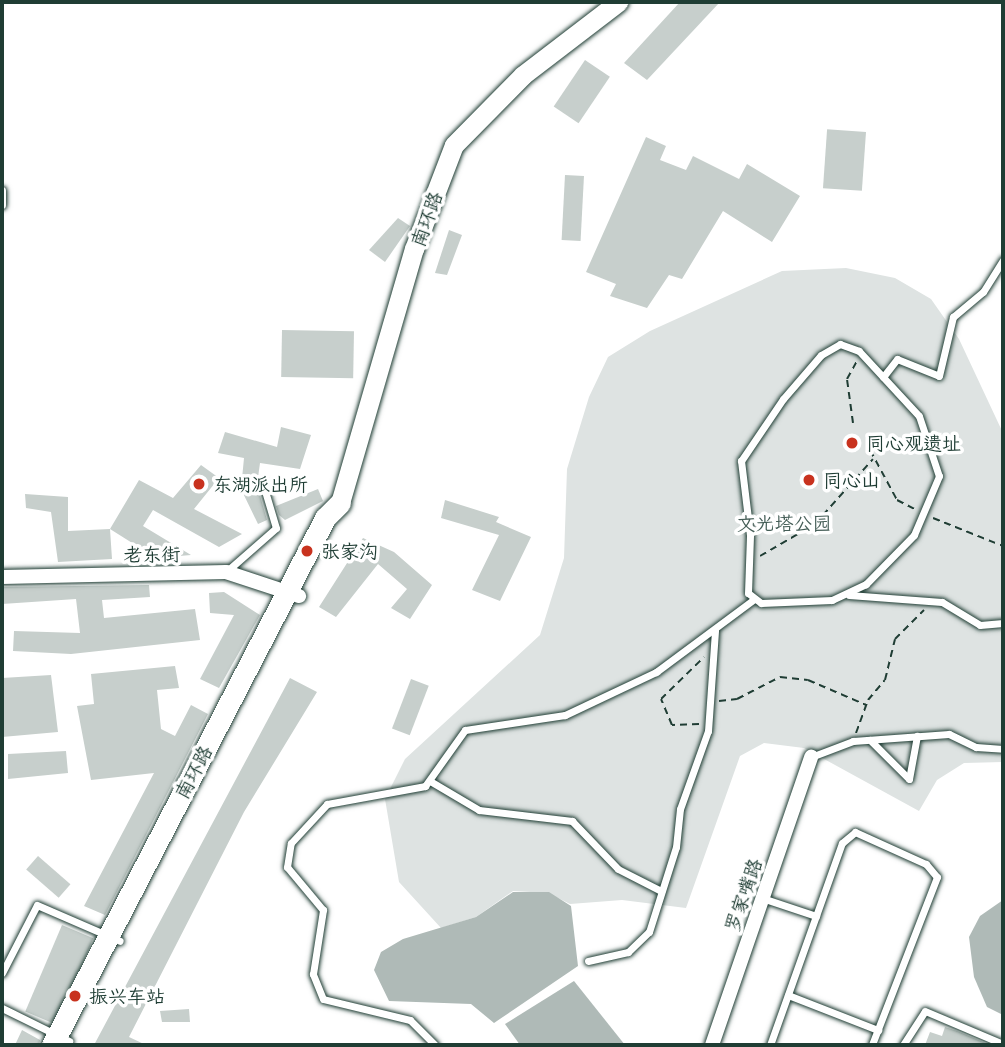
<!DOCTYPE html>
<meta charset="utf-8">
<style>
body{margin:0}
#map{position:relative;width:1005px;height:1047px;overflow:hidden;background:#fff;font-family:Mali,"LXGW WenKai TC",sans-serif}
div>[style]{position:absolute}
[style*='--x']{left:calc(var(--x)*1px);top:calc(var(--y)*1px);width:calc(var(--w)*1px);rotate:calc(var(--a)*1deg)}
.green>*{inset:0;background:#dee3e2}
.water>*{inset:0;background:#afbab7}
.building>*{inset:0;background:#c7cfcc;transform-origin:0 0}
.path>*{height:2px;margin-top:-1px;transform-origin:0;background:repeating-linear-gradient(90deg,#1f3d34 0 7px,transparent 0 12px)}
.roads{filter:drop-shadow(0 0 2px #1f3d34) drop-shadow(0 0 2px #1f3d34)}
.lane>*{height:7px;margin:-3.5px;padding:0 3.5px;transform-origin:3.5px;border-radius:3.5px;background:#fff}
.street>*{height:14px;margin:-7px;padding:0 7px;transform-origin:7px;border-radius:7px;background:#fff}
.secondary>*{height:19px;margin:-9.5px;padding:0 9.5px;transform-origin:9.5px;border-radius:9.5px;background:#fff}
.primary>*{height:21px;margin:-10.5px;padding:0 10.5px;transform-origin:10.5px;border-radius:10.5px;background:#fff}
.dots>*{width:19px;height:19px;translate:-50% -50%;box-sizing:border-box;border:4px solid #fff;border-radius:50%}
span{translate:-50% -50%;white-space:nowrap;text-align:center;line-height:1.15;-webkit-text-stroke:7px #fff;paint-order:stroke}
.street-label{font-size:19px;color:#1f3d34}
.poi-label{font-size:19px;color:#1f3d34}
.left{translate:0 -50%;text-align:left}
.park-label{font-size:19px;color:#455e57}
.frame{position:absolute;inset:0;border:4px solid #1f3d34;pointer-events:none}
</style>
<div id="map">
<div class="green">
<i style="clip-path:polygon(846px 268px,895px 278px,931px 299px,959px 339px,1003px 433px,1003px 762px,964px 763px,937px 780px,919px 811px,804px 748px,764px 743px,740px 756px,686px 908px,622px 900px,570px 904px,548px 893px,513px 891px,476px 917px,441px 928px,399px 882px,385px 799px,405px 759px,540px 635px,564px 558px,567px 469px,589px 397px,608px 357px,650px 331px,782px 271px)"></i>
</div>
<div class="water">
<i style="clip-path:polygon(513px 892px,549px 892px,571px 906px,578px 966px,494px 1023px,471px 1004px,389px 1001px,374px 970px,381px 952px,403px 939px,476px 917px)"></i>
<i style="clip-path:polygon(1003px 900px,1003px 1015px,987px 1007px,974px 977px,969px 937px,980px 916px)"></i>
<i style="clip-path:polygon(574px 981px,625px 1045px,520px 1045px,505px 1024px)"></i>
</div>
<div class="building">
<i style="clip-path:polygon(680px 2px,720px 2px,647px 80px,624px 63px)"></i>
<i style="left:585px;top:60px;width:30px;height:56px;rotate:34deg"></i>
<i style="left:866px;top:132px;width:59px;height:39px;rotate:94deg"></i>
<i style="clip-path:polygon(646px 137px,666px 146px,660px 160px,686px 170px,693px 156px,739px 179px,747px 164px,800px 196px,772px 242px,723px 211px,682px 279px,669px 275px,647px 308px,610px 296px,616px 284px,586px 272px)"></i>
<i style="left:565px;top:175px;width:19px;height:65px;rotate:3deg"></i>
<i style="clip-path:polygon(398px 218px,410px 226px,385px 262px,369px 250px)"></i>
<i style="clip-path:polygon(449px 230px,462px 235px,447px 275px,435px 273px)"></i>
<i style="left:282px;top:330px;width:72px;height:47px;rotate:1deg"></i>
<i style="clip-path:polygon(281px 427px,311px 435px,300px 469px,260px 463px,257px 485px,267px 520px,258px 524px,241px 489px,244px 458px,218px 453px,225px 432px,277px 447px)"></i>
<i style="clip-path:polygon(201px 465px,219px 478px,194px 509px,242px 534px,219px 547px,153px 510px,143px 526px,191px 555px,156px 558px,110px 529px,139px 480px,173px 498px)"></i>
<i style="clip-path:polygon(318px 489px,323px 501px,285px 520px,279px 515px,276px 506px)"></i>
<i style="clip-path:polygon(25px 494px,68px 497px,68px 531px,110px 529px,112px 559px,58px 562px,51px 512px,26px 508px)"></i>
<i style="clip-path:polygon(445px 500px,499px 517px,496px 522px,531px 537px,500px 601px,472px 590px,499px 535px,441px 518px)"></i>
<i style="clip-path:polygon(363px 538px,394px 552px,432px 585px,410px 619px,391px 608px,407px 589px,378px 564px,336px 617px,319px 607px)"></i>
<i style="clip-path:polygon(149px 585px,150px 597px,102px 600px,104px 618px,195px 609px,200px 640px,71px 654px,13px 651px,14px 631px,80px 633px,76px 599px,2px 604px,2px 587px)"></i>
<i style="clip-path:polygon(224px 592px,260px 615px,219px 688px,200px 679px,234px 615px,210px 613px,209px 593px)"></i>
<i style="clip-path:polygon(175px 666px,179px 688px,157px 690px,161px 729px,175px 736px,191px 705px,208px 714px,105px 915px,84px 906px,154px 773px,91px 780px,77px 706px,94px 704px,91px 674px)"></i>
<i style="clip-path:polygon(51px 675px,58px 732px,2px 737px,2px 678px)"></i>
<i style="clip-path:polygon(290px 678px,317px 692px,244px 812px,129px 1037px,146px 1045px,94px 1045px)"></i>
<i style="left:411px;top:679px;width:19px;height:53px;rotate:21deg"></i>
<i style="clip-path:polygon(66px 751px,68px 773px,8px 779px,8px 754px)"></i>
<i style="left:38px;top:856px;width:43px;height:18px;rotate:41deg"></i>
<i style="left:62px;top:925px;width:34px;height:94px;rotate:23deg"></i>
<i style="clip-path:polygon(189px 1009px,190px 1022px,162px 1022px,160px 1011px)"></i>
<i style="clip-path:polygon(945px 1027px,957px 1031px,990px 1045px,925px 1045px,930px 1032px,942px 1036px)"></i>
<i style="clip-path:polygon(22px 1030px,40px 1040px,39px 1045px,15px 1045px)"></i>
</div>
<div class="path">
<i style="--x:853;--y:423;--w:44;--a:-97.8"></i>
<i style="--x:847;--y:379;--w:21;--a:-61"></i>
<i style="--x:870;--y:450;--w:57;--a:61.6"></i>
<i style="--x:897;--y:500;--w:20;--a:27"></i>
<i style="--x:933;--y:518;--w:75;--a:21.8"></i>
<i style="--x:760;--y:556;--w:64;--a:-30.2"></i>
<i style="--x:815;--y:524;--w:87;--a:-48.3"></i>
<i style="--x:719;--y:701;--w:18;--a:-6"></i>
<i style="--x:737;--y:699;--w:48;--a:-27.1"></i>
<i style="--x:780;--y:677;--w:28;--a:6"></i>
<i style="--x:808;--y:680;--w:63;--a:23.3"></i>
<i style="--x:699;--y:724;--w:27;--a:178"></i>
<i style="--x:672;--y:725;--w:28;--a:-113"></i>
<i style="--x:661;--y:699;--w:60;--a:-44.3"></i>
<i style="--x:856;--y:733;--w:35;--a:-70"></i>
<i style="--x:868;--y:700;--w:26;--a:-50"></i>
<i style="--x:885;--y:680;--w:42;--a:-76.3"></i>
<i style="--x:895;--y:639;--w:41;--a:-45"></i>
</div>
<div class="roads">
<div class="lane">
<i style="--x:2;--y:190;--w:15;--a:90"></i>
<i style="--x:840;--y:344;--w:20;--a:20"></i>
<i style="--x:859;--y:351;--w:88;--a:47.3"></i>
<i style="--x:919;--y:416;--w:63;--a:71.6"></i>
<i style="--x:939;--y:476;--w:64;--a:113"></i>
<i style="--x:914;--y:535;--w:69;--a:134.4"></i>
<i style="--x:866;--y:584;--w:38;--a:155"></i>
<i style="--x:832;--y:600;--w:71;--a:177.6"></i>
<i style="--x:761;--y:603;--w:16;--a:-142"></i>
<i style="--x:748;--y:593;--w:58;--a:-88"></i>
<i style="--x:750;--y:535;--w:75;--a:-96.9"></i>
<i style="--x:741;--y:461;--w:75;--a:-55.9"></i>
<i style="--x:783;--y:399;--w:58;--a:-49.2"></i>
<i style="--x:821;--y:355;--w:22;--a:-30"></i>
<i style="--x:883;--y:377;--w:23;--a:-52"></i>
<i style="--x:897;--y:359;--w:45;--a:22"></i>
<i style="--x:939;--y:376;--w:61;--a:-76.7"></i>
<i style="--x:953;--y:317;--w:39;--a:-40"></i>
<i style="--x:983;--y:292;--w:38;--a:-58"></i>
<i style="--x:227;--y:571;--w:65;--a:-41.3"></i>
<i style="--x:276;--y:528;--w:46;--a:-106.5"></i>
<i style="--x:849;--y:595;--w:93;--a:4.3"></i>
<i style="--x:942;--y:602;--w:44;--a:31.2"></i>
<i style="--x:980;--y:625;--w:23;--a:-5"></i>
<i style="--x:870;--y:740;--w:55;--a:45"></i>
<i style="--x:909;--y:779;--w:44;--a:-79.5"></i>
<i style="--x:811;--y:757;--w:45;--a:-20.9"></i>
<i style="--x:853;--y:741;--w:96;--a:-4.2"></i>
<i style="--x:949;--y:734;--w:30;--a:26"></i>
<i style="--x:976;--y:747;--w:27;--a:4"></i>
<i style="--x:430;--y:781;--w:57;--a:30.6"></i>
<i style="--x:479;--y:810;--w:94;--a:6.7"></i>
<i style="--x:572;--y:821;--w:66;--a:46.2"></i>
<i style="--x:618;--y:869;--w:46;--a:27.1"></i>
<i style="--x:762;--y:898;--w:57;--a:18.4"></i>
<i style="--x:588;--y:961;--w:41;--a:-12.7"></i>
<i style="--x:628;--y:952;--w:29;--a:-44"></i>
<i style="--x:649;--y:932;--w:89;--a:-72.4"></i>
<i style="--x:676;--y:847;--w:38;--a:-84"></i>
<i style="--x:680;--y:809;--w:83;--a:-70.3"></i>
<i style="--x:708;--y:731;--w:101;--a:-86"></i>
<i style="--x:2;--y:973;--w:76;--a:-62.8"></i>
<i style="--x:37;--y:905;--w:90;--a:23.4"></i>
<i style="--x:788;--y:995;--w:97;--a:21.3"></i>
<i style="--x:2;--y:1008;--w:75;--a:26.2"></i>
<i style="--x:435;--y:1045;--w:35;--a:-135"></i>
<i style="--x:410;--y:1020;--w:89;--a:-166.4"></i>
<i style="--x:323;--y:999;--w:27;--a:-112"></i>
<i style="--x:313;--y:974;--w:65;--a:-81.1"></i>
<i style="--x:323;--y:910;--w:56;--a:-129.9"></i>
<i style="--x:287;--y:867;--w:24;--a:-81"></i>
<i style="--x:291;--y:843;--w:53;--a:-47.3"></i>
<i style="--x:327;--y:804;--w:100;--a:-10.4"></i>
<i style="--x:425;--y:786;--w:69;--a:-54.5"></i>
<i style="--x:465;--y:730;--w:101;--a:-8.5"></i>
<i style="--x:565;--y:715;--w:101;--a:-25.3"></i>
<i style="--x:656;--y:672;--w:121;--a:-36.6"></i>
<i style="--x:770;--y:1045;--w:214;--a:-70.4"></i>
<i style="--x:842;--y:843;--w:17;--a:-40"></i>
<i style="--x:855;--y:832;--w:78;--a:24.3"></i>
<i style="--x:926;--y:864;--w:17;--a:50"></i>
<i style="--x:937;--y:877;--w:180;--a:111.2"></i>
<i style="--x:903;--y:1045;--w:40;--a:-57.1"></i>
<i style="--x:925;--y:1011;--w:85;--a:22.9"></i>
</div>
<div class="street">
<i style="--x:2;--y:577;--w:224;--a:-1.3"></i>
<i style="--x:226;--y:572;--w:77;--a:18.2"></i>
<i style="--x:712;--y:1045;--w:305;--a:-71"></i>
</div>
<div class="secondary">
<i style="--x:340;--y:503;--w:265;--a:-73.8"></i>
<i style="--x:414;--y:249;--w:111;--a:-69"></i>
<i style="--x:454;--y:145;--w:98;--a:-45.4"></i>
<i style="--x:523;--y:75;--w:120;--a:-37.5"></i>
</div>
<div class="primary">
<i style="--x:52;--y:1045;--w:594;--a:-62.61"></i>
<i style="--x:325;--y:518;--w:21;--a:-45"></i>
</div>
</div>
<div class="dots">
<i style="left:852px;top:443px;background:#c8321e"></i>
<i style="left:809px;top:480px;background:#c8321e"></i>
<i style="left:199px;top:484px;background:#c8321e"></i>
<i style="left:307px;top:551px;background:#c8321e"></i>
<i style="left:75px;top:996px;background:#c8321e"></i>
</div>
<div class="street-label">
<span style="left:426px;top:219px;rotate:-70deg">南环路</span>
<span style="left:152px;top:554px;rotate:-1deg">老东街</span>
<span style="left:193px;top:772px;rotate:-62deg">南环路</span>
<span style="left:743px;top:895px;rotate:-71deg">罗家嘴路</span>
</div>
<div class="poi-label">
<span class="left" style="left:866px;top:443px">同心观遗址</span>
<span class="left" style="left:823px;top:480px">同心山</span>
<span class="left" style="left:213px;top:484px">东湖派出所</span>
<span class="left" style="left:321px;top:551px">张家沟</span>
<span class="left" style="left:89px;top:996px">振兴车站</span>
</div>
<div class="park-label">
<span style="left:784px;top:523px">文光塔公园</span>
</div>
<div class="frame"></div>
</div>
